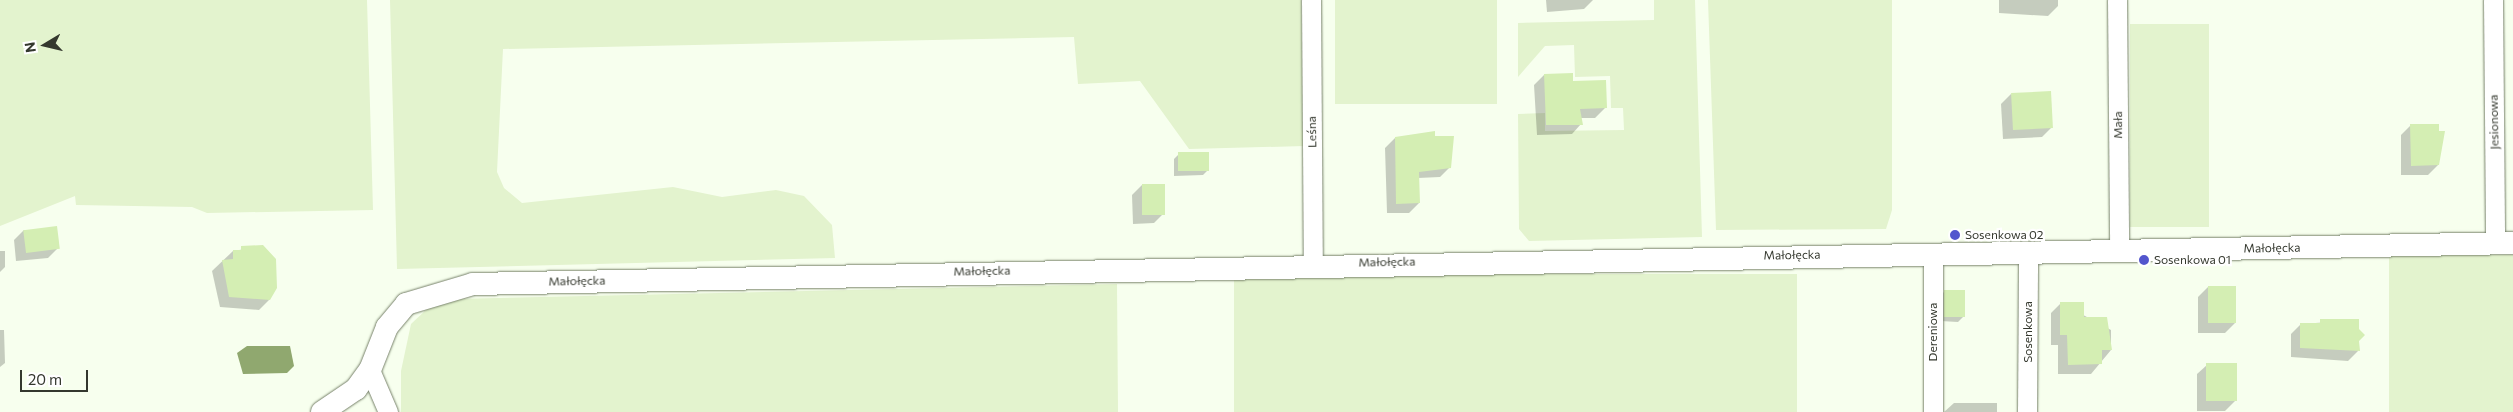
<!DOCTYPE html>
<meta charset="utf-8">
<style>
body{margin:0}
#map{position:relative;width:2513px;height:412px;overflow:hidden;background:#f7ffee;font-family:Commissioner,sans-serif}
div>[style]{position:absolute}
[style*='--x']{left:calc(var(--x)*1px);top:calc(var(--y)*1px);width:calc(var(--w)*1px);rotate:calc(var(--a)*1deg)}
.green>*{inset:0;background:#e3f3ce;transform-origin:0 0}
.water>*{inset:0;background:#90a86f}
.shadow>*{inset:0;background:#0003}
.building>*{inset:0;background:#d4eeb3;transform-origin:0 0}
.roads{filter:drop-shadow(0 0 1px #77826a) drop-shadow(0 0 1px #77826a)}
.minor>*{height:19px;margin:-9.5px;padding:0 9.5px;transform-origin:9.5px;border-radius:9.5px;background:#fff}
.tertiary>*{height:22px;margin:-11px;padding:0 11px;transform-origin:11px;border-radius:11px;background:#fff}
.dots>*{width:14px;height:14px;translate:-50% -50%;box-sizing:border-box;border:2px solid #fff;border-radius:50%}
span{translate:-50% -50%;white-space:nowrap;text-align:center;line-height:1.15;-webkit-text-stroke:4.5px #fff;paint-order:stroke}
.street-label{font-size:12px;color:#34382e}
.poi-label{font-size:12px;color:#34382e}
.left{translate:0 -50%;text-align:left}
.north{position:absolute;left:20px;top:20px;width:50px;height:50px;-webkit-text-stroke:4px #fff;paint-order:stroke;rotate:261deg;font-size:14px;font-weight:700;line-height:20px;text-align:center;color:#34382e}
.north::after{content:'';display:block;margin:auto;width:18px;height:22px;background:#34382e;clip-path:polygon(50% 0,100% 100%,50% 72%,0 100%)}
.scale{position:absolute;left:20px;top:370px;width:68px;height:22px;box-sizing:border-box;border:2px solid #34382e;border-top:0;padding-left:6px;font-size:15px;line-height:18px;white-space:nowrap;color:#34382e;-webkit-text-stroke:4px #fff;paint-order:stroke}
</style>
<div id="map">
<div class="green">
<i style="clip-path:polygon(0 0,367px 0,373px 210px,207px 213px,192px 207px,76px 205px,75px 196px,0 226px)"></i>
<i style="clip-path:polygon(390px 0,1301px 0,1304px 146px,1189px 149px,1140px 81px,1078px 84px,1074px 37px,503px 49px,497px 172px,504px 188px,522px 203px,673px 187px,722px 197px,776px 190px,804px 196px,832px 225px,835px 258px,397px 269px)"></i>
<i style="left:1335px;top:0;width:162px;height:104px"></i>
<i style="clip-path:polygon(1654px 0,1695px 0,1702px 237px,1529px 241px,1519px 229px,1518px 114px,1545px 113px,1545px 131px,1624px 130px,1623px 108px,1611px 108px,1610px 76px,1575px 77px,1574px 45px,1545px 46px,1518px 77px,1518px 23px,1654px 20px)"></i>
<i style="clip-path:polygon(1708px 0,1892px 0,1892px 210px,1886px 229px,1716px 230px)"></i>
<i style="left:2209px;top:24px;width:203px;height:79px;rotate:90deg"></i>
<i style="left:2513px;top:255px;width:157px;height:124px;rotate:90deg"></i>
<i style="left:1797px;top:274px;width:138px;height:563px;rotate:90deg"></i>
<i style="clip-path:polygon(1117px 284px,1118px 412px,401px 412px,401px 371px,411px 324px,427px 309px,455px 299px)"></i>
</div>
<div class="water">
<i style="clip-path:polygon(247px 346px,290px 346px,294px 366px,287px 373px,243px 374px,237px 353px)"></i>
</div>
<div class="shadow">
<i style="clip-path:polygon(1546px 0,1593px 0,1584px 9px,1547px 12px)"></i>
<i style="clip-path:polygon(1999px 0,2058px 0,2058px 6px,2048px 16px,1999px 13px)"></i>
<i style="clip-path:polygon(1544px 75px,1605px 108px,1595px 118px,1580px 118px,1581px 124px,1572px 134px,1537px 135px,1534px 85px)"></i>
<i style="clip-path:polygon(2011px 94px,2052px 127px,2042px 137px,2003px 139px,2001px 104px)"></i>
<i style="clip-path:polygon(2411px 125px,2438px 165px,2428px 175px,2401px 175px,2401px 135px)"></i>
<i style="clip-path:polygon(1395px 138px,1434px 138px,1450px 167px,1440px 177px,1418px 178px,1419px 203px,1409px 213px,1387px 213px,1385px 148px)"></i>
<i style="clip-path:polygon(1179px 154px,1208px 170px,1203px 175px,1174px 176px,1174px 159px)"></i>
<i style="clip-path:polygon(1142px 185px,1164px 213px,1154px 223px,1133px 224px,1132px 195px)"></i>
<i style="clip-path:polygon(24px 230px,58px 248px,48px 258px,16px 261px,14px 240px)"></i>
<i style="clip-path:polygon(263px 246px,269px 300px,259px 310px,220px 307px,212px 271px,233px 251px)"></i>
<i style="clip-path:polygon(0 251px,5px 251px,5px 267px,0 272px)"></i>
<i style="clip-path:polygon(2208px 287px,2235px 323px,2225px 333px,2198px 333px,2198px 297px)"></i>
<i style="clip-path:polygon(1945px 291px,1963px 317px,1958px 322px,1940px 321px,1940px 296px)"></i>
<i style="clip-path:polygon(2061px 303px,2111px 330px,2111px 350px,2091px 374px,2058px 374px,2058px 345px,2051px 345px,2051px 313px)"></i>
<i style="clip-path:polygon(2358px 320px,2358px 351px,2348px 361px,2291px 357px,2291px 334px,2301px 324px)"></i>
<i style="clip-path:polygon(0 330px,4px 330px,5px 363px,0 367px)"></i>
<i style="clip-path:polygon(2207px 365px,2235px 401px,2225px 411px,2197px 411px,2197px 374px)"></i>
<i style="clip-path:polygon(1954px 403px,1997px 403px,1997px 412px,1944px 412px)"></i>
</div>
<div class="building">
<i style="clip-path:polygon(1573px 73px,1573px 81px,1606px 80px,1607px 108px,1580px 109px,1583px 125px,1546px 125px,1544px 74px)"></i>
<i style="left:2051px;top:91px;width:37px;height:40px;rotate:87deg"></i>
<i style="clip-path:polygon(2410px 124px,2439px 124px,2439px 131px,2445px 131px,2439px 165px,2411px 166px)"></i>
<i style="clip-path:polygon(1435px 131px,1435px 136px,1454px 136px,1451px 168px,1419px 172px,1420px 203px,1396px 204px,1395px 137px)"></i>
<i style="left:1209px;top:152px;width:19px;height:31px;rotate:90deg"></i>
<i style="left:1142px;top:184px;width:23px;height:31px"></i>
<i style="left:57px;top:226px;width:23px;height:34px;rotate:83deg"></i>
<i style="clip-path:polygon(263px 245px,276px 259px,277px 288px,270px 300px,229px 297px,222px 260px,233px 259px,233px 250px,241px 250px,241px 246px)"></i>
<i style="left:2208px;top:286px;width:28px;height:37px"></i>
<i style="left:1944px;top:290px;width:21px;height:27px"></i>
<i style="clip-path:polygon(2060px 302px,2084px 302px,2084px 317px,2107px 317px,2112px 350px,2102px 350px,2102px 364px,2068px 365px,2067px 335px,2060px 335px)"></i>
<i style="clip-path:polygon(2320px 319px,2359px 319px,2359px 329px,2365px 335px,2359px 341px,2360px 351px,2300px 348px,2300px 323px,2320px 323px)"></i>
<i style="left:2206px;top:363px;width:31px;height:38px"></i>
</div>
<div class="roads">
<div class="minor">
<i style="--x:1311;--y:0;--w:264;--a:89.6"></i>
<i style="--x:2117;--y:0;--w:250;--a:89.5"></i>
<i style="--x:2493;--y:0;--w:243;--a:89.5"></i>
<i style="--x:1933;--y:253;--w:159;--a:90"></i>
<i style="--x:370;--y:370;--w:46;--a:66.8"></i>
<i style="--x:2027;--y:412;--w:161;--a:-89.6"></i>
</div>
<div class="tertiary">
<i style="--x:322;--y:412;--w:41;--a:-34.1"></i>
<i style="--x:356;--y:389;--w:24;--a:-54"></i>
<i style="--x:370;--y:370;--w:46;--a:-68.4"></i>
<i style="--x:387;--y:327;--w:30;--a:-50"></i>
<i style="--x:406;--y:304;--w:70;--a:-16.6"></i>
<i style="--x:473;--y:284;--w:2040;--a:-1.15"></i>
</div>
</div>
<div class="dots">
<i style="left:1955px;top:235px;background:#5356cd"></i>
<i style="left:2144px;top:260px;background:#5356cd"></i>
</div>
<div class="street-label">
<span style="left:2494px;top:122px;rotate:-91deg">Jesionowa</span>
<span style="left:2118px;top:125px;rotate:-90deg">Mała</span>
<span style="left:1312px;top:132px;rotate:-91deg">Leśna</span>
<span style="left:2272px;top:248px;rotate:-1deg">Małołęcka</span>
<span style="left:1792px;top:255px;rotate:-1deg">Małołęcka</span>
<span style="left:1387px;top:262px;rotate:-1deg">Małołęcka</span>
<span style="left:982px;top:271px;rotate:-1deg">Małołęcka</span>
<span style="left:577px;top:281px;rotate:-1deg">Małołęcka</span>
<span style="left:1933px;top:332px;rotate:-90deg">Dereniowa</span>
<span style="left:2028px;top:332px;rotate:-90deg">Sosenkowa</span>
</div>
<div class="poi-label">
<span class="left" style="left:1965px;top:235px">Sosenkowa 02</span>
<span class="left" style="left:2154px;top:260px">Sosenkowa 01</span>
</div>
<div class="north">N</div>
<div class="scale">20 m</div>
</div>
